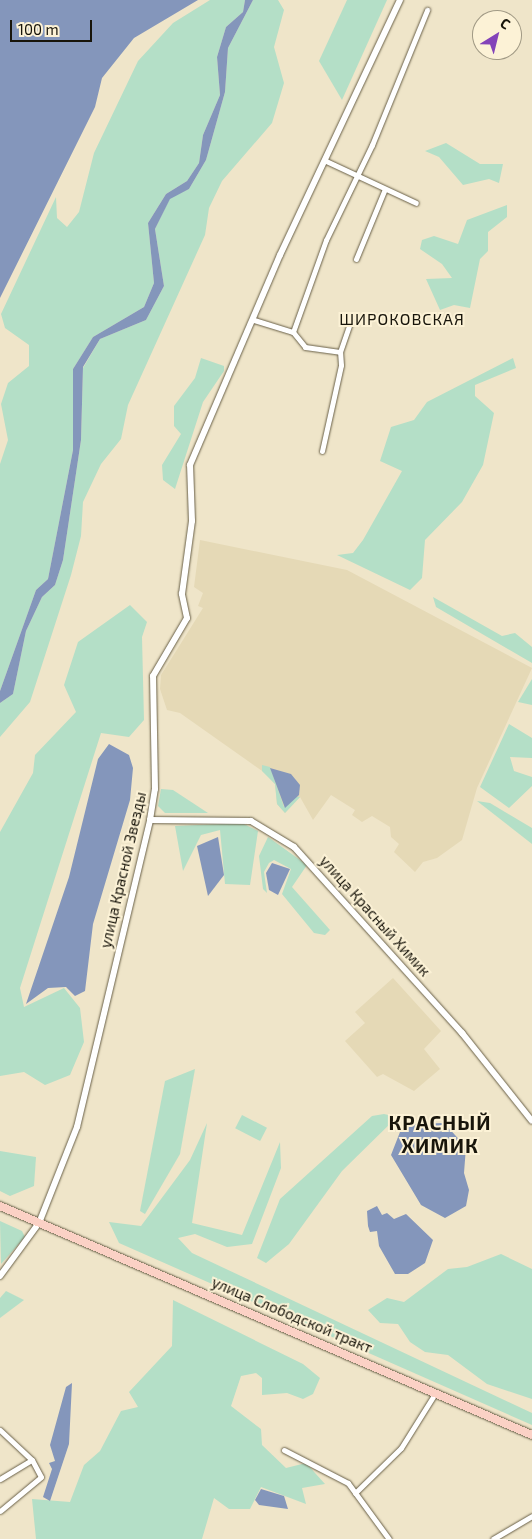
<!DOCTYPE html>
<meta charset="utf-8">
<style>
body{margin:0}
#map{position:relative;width:532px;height:1539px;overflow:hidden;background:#efe5c9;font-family:"Exo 2",sans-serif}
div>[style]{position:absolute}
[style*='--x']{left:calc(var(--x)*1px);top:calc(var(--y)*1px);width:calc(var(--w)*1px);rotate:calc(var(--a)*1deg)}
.built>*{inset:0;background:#e5d9b6}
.green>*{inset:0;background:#b4dfc7;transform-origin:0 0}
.water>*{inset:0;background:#8496bb}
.roads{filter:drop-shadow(0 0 1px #696048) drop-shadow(0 0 1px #696048)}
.minor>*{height:5px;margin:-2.5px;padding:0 2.5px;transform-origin:2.5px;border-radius:2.5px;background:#fff}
.tertiary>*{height:6px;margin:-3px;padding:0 3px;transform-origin:3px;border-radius:3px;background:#fff}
.primary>*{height:8px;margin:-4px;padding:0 4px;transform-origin:4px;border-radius:4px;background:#fbd1c5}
span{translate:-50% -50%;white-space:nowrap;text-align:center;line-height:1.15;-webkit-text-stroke:4px #fcf2d6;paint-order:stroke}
.street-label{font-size:15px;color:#18150b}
.neighbourhood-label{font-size:16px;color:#18150b;letter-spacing:1px}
.district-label{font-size:20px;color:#18150b;font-weight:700;letter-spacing:1px}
.north{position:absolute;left:472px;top:10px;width:50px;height:50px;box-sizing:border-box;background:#fcf2d6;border:1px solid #a19a85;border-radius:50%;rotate:36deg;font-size:14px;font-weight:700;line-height:20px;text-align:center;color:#18150b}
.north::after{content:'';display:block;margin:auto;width:18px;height:22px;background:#8343b9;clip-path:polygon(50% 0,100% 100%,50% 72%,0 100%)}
.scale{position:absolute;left:10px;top:20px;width:82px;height:22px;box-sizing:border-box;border:2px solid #18150b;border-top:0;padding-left:6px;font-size:15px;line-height:18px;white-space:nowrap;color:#18150b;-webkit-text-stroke:4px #fcf2d6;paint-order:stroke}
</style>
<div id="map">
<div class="built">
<i style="clip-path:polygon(200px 540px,347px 570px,532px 668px,477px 788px,462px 840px,437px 858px,423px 862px,415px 872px,394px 852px,399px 844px,391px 837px,390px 827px,372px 816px,362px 822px,352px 815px,355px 810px,331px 795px,313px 820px,300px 797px,285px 813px,277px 804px,275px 784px,265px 773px,180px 713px,167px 710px,160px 689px,161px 675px,203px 608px,198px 606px,203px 593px,194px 587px)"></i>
<i style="clip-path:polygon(393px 978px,441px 1031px,424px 1049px,440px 1069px,414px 1091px,383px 1074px,377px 1077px,345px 1041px,365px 1023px,355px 1012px)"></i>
</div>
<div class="green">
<i style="clip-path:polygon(210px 0,245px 0,243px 12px,226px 27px,217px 57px,220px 95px,203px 135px,199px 163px,187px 181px,166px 194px,148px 223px,154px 283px,144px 307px,93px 337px,73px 369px,73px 450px,48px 579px,36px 590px,0 691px,0 464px,8px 440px,1px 404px,8px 383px,29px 366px,29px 345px,5px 328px,1px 314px,56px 197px,57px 218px,67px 227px,79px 212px,94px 153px,138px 61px,173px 23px)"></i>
<i style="clip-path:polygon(253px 0,278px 0,284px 10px,274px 47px,284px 83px,272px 123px,222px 181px,209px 208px,205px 235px,128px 405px,121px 439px,101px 464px,83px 502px,81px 536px,71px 575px,30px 702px,0 737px,0 703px,13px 694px,26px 631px,42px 597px,55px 585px,63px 560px,81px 440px,83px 368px,100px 339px,146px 320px,164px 286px,155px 229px,170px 198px,189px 189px,206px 160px,225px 92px,228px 48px)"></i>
<i style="clip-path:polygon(347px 0,387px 0,342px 100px,319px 61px)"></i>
<i style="clip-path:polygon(446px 143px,480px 164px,503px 164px,499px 183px,489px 179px,463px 185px,439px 157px,425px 151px)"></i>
<i style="clip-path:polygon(507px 205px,507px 217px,488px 232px,488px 251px,480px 259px,470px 308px,454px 305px,440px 310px,426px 279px,452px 278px,442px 264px,420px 249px,422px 240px,434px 236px,458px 244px,467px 220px)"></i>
<i style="clip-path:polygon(201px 358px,224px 366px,224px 371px,203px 402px,175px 489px,163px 480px,162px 465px,181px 434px,174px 426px,174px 406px,195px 378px)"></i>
<i style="clip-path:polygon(513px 358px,516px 368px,475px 385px,475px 396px,494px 413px,483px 465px,462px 502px,425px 540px,422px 578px,410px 590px,337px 555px,353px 553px,363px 540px,402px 471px,380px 461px,391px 427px,414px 420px,427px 402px)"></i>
<i style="clip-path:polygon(433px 597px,502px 636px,515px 633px,532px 647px,532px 663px,436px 607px)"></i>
<i style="clip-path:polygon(130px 605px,147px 622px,142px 637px,144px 720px,129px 737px,101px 733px,20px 988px,24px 1007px,64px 988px,80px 1008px,84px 1042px,70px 1075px,45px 1085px,24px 1072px,0 1076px,0 832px,33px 773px,35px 755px,76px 712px,64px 685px,78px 642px)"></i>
<i style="clip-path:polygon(532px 679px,532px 705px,518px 702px)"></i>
<i style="clip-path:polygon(509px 724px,532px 738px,532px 758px,510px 757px,514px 771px,532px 777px,532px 786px,509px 808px,480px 787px)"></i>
<i style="clip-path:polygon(262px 765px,270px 767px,284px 807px,292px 796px,300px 797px,285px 813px,277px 804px,275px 784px,262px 771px)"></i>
<i style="clip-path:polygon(161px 789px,173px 790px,208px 813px,165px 813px,158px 806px)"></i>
<i style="clip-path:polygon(477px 801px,490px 803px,532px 828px,532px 844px)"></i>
<i style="clip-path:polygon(242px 823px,258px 831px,250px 885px,225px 884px,220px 830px,201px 835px,183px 871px,175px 826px)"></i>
<i style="clip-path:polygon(268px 837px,307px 865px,292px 887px,330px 930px,325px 935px,314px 933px,282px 894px,291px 869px,274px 860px,269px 863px,264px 872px,267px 893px,263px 889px,259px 856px)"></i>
<i style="clip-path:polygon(195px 1069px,180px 1154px,145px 1214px,140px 1211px,165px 1081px)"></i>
<i style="clip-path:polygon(384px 1114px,397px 1117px,342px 1171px,289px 1244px,266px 1263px,257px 1258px,280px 1199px,372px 1116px)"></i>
<i style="left:242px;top:1115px;width:28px;height:15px;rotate:27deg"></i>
<i style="clip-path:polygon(207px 1123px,192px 1223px,242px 1235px,280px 1142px,281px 1168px,252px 1244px,227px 1247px,195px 1234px,178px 1238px,192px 1253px,532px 1413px,532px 1425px,119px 1243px,109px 1222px,141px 1226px,190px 1160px)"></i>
<i style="clip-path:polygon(0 1151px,36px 1157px,34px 1186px,10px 1196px,0 1191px)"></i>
<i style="clip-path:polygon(0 1221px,22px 1231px,25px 1237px,1px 1264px)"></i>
<i style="clip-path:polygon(501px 1254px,532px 1269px,532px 1399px,487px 1384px,448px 1355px,425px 1352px,410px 1342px,398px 1324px,380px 1323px,368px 1310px,387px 1298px,404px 1302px,448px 1269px,467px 1267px)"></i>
<i style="clip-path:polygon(6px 1291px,24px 1300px,0 1318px,0 1298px)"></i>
<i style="clip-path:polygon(173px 1300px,303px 1364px,320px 1378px,313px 1394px,303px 1399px,287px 1393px,262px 1395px,262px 1378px,256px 1373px,241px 1376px,231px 1406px,261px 1429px,262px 1445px,286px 1468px,306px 1463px,325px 1484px,302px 1488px,306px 1504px,261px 1487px,250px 1509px,229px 1509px,214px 1498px,202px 1539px,36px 1539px,32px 1499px,70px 1502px,84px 1465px,100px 1451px,121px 1411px,138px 1407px,129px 1392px,172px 1346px)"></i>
</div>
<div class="water">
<i style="clip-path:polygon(0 0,198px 0,134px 38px,102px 78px,95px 107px,0 298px)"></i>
<i style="clip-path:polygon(245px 0,253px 0,228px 48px,225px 92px,206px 160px,189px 189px,170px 199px,155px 229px,164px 286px,146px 320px,100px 339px,83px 367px,81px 440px,63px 560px,55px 585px,42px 597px,26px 631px,13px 694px,0 703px,0 691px,36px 590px,48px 579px,73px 450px,73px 369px,93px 337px,144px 307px,154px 283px,148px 223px,166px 194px,187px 181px,199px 163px,203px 135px,220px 95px,217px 57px,226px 27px,243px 12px)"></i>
<i style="clip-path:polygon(109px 744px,129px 755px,133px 768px,130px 800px,93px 924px,85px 991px,75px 996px,66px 987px,48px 988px,26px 1004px,69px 877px,98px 759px)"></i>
<i style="clip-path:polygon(270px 768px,291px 774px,300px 785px,299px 795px,285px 808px)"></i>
<i style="clip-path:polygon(218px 837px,224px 875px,208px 896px,197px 846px)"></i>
<i style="clip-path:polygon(272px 863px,290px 869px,278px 895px,269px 890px,266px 873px)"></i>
<i style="clip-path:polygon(444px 1123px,466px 1147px,464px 1173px,469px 1190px,466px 1206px,445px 1218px,421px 1205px,391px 1155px,400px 1132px,413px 1124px)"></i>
<i style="clip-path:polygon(377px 1206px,382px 1215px,387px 1213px,394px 1219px,406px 1214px,433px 1240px,425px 1263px,408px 1274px,395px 1274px,379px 1246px,377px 1231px,370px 1232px,368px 1226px,367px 1211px)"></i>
<i style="clip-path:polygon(72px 1383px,69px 1444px,50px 1501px,43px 1497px,52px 1469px,49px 1463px,55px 1461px,50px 1445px,66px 1387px)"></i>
<i style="clip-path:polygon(261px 1489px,284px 1496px,288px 1509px,259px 1505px,255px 1500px)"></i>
</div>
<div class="roads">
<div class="minor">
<i style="--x:326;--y:161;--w:99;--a:25"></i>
<i style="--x:356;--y:259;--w:74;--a:-67.6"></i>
<i style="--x:254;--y:320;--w:41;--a:17.1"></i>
<i style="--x:293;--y:332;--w:19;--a:51"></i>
<i style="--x:305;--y:347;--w:35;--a:8"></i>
<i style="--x:293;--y:332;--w:98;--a:-70.3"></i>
<i style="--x:326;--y:240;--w:106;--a:-64.2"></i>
<i style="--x:372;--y:145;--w:146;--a:-67.8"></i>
<i style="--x:322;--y:451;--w:88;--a:-77.5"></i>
<i style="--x:341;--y:365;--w:13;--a:-94"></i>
<i style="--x:340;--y:352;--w:36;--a:-71"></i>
<i style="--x:0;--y:1430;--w:44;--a:43.2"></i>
<i style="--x:32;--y:1460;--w:19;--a:62"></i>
<i style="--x:41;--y:1477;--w:53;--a:140.3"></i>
<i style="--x:284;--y:1450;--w:72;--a:27.3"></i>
<i style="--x:348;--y:1483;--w:69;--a:53.8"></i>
<i style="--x:0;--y:1479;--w:37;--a:-31"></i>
<i style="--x:355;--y:1493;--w:64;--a:-44.4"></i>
<i style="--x:401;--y:1448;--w:66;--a:-58"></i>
<i style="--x:493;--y:1539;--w:45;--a:-30.5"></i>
</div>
<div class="tertiary">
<i style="--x:150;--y:820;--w:101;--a:0.6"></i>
<i style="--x:251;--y:821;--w:50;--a:31.2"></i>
<i style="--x:294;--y:847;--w:251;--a:47.9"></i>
<i style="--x:462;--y:1033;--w:112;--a:51.5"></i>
<i style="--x:0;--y:1276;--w:66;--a:-53.7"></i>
<i style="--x:39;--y:1223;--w:103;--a:-68.4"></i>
<i style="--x:77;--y:1127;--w:316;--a:-76.6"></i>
<i style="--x:150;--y:820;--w:31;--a:-81"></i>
<i style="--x:155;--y:789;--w:113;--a:-91"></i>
<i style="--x:153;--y:676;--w:67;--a:-59.6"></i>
<i style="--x:187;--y:618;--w:25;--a:-102"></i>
<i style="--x:182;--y:594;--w:74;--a:-82.2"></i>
<i style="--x:192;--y:521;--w:56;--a:-92"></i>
<i style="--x:190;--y:465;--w:228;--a:-66.8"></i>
<i style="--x:280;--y:255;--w:282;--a:-64.8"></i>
</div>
<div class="primary">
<i style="--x:0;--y:1206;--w:579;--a:23.29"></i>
</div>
</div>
<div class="street-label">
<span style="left:123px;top:870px;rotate:-77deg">улица Красной Звезды</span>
<span style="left:375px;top:916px;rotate:48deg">улица Красный Химик</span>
<span style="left:292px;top:1315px;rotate:23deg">улица Слободской тракт</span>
</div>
<div class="neighbourhood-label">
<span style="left:402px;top:319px">ШИРОКОВСКАЯ</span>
</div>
<div class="district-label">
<span style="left:440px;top:1134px">КРАСНЫЙ<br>ХИМИК</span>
</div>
<div class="north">С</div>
<div class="scale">100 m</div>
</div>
